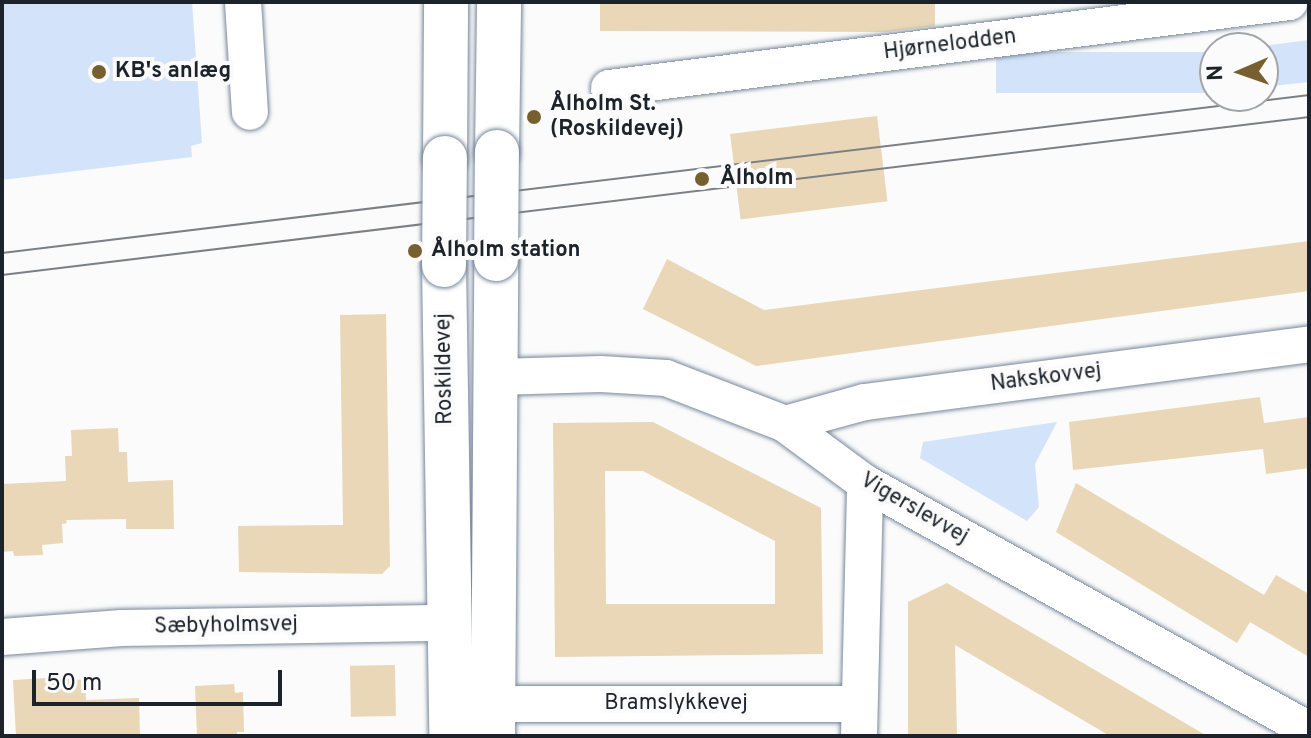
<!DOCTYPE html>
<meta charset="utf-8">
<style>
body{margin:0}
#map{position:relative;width:1311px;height:738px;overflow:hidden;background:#fbfbfb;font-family:Overpass,sans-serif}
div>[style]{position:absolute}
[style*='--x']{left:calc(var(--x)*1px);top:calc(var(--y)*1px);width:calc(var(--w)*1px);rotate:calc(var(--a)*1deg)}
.green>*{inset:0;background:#d3e3f9;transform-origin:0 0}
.building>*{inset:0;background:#e9d7b7;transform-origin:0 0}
.roads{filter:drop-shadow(0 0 2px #78889d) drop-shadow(0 0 2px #78889d)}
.minor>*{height:36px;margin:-18px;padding:0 18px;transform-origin:18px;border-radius:18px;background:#fff}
.tertiary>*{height:44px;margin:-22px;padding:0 22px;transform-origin:22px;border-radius:22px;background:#fff}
.tram>*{height:2px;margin:-1px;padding:0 1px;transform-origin:1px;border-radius:1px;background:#7c8085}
.bridges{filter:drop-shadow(0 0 2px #78889d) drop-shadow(0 0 2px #78889d)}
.tertiary-bridge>*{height:44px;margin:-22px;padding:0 22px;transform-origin:22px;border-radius:22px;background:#fff}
.dots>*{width:22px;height:22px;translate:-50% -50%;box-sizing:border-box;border:4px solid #fbfbfb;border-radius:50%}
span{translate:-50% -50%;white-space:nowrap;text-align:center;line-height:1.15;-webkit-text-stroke:8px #fbfbfb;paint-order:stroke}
.street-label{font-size:22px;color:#1c232b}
.poi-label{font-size:22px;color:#1c232b;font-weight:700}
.left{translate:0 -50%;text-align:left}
.frame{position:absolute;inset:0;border:4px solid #1c232b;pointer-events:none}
.north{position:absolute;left:1199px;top:32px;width:80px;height:80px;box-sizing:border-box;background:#fbfbfb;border:2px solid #a2a5a8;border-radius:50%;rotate:268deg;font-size:22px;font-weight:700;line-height:32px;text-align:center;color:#1c232b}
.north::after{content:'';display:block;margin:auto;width:28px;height:36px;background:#785f30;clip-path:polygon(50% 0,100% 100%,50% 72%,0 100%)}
.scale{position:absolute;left:32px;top:670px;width:250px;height:36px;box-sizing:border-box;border:4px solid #1c232b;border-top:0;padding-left:10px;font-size:24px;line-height:28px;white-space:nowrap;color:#1c232b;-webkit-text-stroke:6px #fbfbfb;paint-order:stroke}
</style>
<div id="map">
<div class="green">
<i style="clip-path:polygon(2px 2px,192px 2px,202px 143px,191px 146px,192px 157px,2px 180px)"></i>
<i style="clip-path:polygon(1309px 40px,1309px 82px,1263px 87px,1263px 48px,1247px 48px)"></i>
<i style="left:1215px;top:52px;width:41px;height:219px;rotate:90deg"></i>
<i style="clip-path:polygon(1057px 422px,1035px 464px,1039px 507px,1027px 521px,920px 458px,923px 442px)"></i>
</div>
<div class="building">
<i style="clip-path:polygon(600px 2px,935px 2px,935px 26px,886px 32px,600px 31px)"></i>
<i style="left:877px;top:116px;width:86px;height:148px;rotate:83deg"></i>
<i style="clip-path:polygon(1309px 241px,1309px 291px,756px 366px,643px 309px,667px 259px,764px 310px)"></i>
<i style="clip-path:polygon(386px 314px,390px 566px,382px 574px,239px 572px,238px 526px,343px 525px,340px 315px)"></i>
<i style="clip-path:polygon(1260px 397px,1264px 423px,1309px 417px,1309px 468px,1266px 474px,1263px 449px,1073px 470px,1069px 422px)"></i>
<i style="clip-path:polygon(evenodd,653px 422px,821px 508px,823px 654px,555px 657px,553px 423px,653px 422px,605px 471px,643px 471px,775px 541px,775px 604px,606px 604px,605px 471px)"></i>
<i style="clip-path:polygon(118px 428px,119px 452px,127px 452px,128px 482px,173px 480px,174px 529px,126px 529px,126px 519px,66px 520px,67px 523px,62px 524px,63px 543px,42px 545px,43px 555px,14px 556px,13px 551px,2px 552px,2px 484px,66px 481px,65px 456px,72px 456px,71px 430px)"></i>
<i style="clip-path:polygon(1076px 483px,1264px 595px,1276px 575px,1309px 594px,1309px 657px,1250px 622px,1237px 643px,1056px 532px)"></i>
<i style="clip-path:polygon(947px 583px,1207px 736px,1110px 736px,955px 645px,957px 736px,908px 736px,908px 602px)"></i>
<i style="left:395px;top:665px;width:51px;height:45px;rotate:89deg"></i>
<i style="clip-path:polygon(46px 678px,85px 680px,86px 700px,139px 698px,140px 736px,16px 736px,13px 680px)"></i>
<i style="clip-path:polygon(234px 684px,235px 693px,243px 692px,244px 732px,237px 732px,237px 736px,197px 736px,195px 686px)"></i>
</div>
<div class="roads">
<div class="minor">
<i style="--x:243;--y:2;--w:110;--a:86.4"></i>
<i style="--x:609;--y:88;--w:686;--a:-7.2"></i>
<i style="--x:496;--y:377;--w:105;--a:-1.6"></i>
<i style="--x:601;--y:374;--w:65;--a:3.5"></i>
<i style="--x:666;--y:378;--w:128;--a:21.1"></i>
<i style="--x:785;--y:424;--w:99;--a:36.4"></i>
<i style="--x:865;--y:483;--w:508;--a:29.09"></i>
<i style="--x:785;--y:424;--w:83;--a:-15.4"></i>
<i style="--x:865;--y:402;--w:448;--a:-7.4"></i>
<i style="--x:2;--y:637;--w:120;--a:-4.3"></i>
<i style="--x:122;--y:628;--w:328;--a:-0.9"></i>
<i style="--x:493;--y:704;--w:366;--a:0"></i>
<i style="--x:859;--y:736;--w:253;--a:-88.6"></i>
</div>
<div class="tertiary">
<i style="--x:497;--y:152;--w:150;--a:-89.2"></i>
<i style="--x:445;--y:158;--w:156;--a:-89.6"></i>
<i style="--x:444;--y:265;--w:471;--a:89.1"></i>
<i style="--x:493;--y:736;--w:477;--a:-89.6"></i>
</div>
</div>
<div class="tram">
<i style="--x:2;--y:253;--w:1317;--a:-6.89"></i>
<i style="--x:2;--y:275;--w:1317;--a:-6.89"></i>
</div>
<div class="bridges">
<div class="tertiary-bridge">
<i style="--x:496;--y:259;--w:107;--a:-89.5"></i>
<i style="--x:444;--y:265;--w:107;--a:-89.5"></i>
</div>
</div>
<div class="dots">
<i style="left:99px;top:72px;background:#785f30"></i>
<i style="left:534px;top:117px;background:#785f30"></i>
<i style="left:702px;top:179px;background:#785f30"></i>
<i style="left:415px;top:251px;background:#785f30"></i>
</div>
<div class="street-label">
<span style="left:950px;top:45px;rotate:-7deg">Hjørnelodden</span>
<span style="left:445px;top:369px;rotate:-91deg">Roskildevej</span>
<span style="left:1046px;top:378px;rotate:-7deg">Nakskovvej</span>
<span style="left:914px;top:509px;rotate:30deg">Vigerslevvej</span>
<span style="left:226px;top:626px;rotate:-1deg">Sæbyholmsvej</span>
<span style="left:676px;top:704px">Bramslykkevej</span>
</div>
<div class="poi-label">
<span class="left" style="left:115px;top:72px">KB's anlæg</span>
<span class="left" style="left:550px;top:117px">Ålholm St.<br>(Roskildevej)</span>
<span class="left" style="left:720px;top:179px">Ålholm</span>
<span class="left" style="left:431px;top:251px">Ålholm station</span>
</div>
<div class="frame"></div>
<div class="north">N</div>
<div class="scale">50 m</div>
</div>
